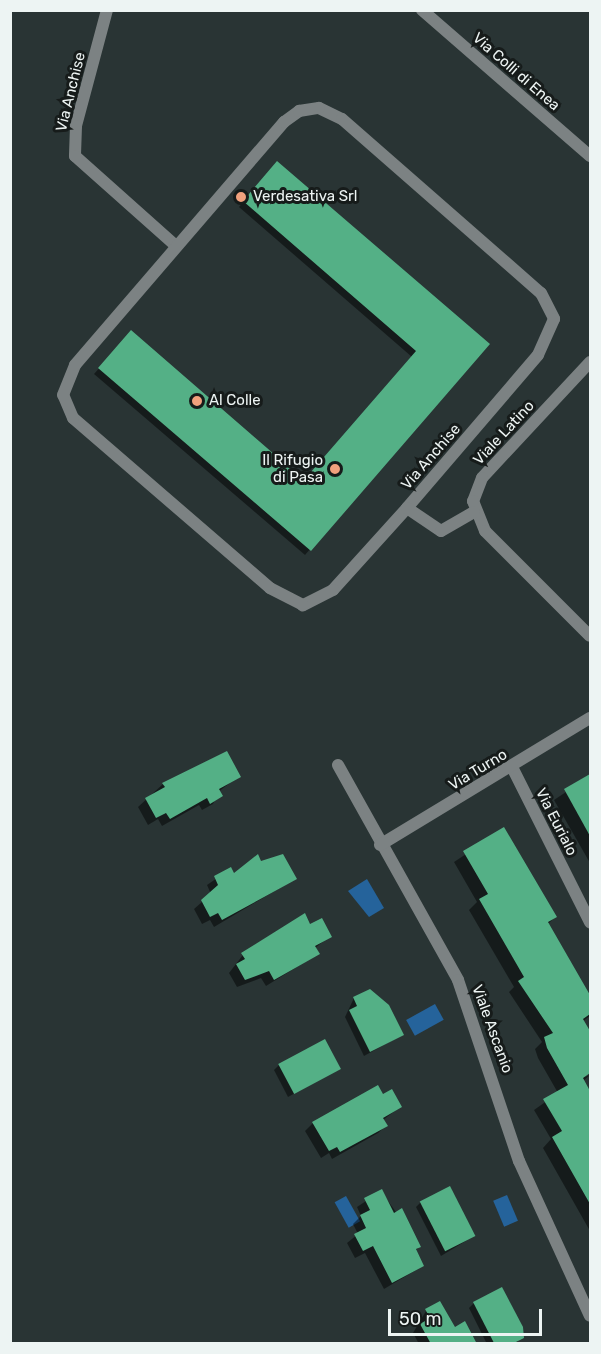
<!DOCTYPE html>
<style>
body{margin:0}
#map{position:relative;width:601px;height:1354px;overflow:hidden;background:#293434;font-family:Rubik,sans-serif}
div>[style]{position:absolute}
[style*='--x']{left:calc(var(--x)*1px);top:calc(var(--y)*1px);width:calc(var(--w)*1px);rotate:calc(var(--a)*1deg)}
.water>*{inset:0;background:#25639b;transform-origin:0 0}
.shadow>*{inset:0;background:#0007}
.building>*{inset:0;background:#54b086;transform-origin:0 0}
.street>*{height:12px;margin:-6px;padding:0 6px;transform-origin:6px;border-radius:6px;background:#7c8283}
.dots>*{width:16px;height:16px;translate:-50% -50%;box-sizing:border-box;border:3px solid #161b1a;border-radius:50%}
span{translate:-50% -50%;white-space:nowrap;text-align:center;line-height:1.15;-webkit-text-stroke:6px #161b1a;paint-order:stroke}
.street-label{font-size:15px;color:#edf4f3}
.poi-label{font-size:15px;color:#edf4f3}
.left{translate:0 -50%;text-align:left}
.right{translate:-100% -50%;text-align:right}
.frame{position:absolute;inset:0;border:12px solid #edf4f3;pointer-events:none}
.scale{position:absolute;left:388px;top:1309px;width:154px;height:27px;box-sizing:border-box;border:3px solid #edf4f3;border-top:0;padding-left:8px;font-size:18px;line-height:21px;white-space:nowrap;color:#edf4f3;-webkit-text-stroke:4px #161b1a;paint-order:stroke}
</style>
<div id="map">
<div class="water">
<i style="clip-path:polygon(367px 879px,384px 908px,369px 917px,348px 891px)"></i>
<i style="left:435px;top:1004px;width:18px;height:33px;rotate:61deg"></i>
<i style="left:507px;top:1195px;width:28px;height:15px;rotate:67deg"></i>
<i style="left:346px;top:1196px;width:29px;height:13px;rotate:61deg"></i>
</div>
<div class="shadow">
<i style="clip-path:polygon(272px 168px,488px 345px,305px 555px,94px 374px,126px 338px,304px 481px,412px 357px,239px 207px)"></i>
<i style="clip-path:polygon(239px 776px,218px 792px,213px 804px,202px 810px,199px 805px,162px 826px,158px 819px,148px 825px,138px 807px,163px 784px)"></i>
<i style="clip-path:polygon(590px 776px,590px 863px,554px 800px)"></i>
<i style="clip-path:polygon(504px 829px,555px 917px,548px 924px,590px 998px,590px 1016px,583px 1021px,590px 1034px,590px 1072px,576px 1080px,590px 1075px,583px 1081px,590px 1094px,590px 1231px,543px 1148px,551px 1139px,534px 1110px,558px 1093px,538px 1058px,535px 1049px,542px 1042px,509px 992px,514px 987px,469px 910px,477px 902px,454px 862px)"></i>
<i style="clip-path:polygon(261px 863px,295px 879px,214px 927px,210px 920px,202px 924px,194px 909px,211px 894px,207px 885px,230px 869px,234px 876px)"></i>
<i style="clip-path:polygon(304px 915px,310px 926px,330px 936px,315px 948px,318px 954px,266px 986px,261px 978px,237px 987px,229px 973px,246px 951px)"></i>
<i style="clip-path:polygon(354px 998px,402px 1035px,364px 1056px,345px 1017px)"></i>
<i style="clip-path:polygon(279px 1065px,339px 1069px,288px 1097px,274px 1070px)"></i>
<i style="clip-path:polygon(400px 1107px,383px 1120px,386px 1126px,378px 1133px,332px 1159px,329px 1153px,321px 1158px,305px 1131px,313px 1123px)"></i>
<i style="clip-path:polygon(381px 1191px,420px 1246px,415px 1251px,423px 1266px,384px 1289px,365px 1253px,355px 1258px,347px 1243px,358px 1234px,353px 1224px,361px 1216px,357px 1207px)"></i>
<i style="clip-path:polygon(421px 1202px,474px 1236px,441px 1256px,416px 1207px)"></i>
<i style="clip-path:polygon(474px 1303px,522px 1337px,515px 1344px,487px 1344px,469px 1308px)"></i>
<i style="clip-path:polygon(426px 1311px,454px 1329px,472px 1344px,419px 1344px,413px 1333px)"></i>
</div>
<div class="building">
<i style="clip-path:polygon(277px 161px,490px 344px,311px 551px,98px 368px,131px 330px,304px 480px,416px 351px,243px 201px)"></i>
<i style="clip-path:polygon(227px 751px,241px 777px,219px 789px,223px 796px,210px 804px,207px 798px,170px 819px,166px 813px,156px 818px,145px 798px,165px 787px,162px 783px)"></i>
<i style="clip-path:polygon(590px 774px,590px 836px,564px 789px)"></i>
<i style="clip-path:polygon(504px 827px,557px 917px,548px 922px,590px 995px,590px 1014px,583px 1019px,590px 1031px,590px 1073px,583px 1078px,590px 1091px,590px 1204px,552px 1137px,562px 1131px,543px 1099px,568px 1085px,547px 1048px,544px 1037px,553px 1033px,518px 981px,524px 977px,479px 899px,488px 894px,463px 851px)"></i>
<i style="clip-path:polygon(258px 854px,261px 861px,283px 854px,297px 879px,222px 920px,218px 913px,210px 917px,201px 900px,218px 885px,214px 876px,231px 867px,234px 873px)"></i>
<i style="clip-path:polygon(305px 913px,310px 924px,322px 918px,332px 937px,315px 946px,320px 954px,274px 980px,269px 971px,245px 980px,236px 964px,245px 959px,241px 953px)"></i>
<i style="clip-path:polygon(370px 989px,389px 1005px,404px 1035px,370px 1052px,349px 1010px,357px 1006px,353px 997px)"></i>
<i style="left:325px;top:1039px;width:34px;height:53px;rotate:62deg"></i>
<i style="clip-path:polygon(378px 1085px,383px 1094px,392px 1089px,402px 1107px,383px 1118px,388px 1126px,340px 1152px,337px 1147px,329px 1151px,312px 1122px)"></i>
<i style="left:450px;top:1186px;width:56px;height:34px;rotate:63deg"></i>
<i style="clip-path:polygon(382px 1189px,394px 1213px,402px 1208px,421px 1247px,416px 1249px,424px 1266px,392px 1283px,373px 1246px,363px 1251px,354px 1234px,366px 1228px,360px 1215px,370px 1210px,364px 1198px)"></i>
<i style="clip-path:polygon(502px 1287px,523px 1327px,524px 1338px,512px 1344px,494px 1343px,473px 1302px)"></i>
<i style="clip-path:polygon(440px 1301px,455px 1327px,465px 1321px,477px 1344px,431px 1344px,420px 1324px,430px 1318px,425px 1309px)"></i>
</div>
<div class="street">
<i style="--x:107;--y:10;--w:120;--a:105"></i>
<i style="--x:76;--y:126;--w:30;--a:92"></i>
<i style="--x:75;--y:156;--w:134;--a:41.7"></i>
<i style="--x:422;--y:10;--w:223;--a:41"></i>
<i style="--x:319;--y:108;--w:25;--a:26"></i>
<i style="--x:342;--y:119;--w:264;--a:41.2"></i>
<i style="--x:541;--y:293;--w:29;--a:63"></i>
<i style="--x:554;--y:319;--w:39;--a:114"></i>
<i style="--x:538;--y:355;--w:201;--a:130.6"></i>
<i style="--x:407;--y:508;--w:110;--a:132.1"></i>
<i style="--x:333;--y:590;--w:34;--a:153"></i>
<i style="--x:303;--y:605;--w:37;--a:-153"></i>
<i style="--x:270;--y:588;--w:260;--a:-139.2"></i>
<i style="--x:73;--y:418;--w:25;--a:-113"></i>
<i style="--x:63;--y:395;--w:32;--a:-68"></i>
<i style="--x:75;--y:365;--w:321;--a:-49.3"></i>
<i style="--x:284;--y:122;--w:19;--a:-36"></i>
<i style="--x:299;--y:111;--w:20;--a:-9"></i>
<i style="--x:590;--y:362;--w:158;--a:133"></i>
<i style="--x:482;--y:478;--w:25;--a:111"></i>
<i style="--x:473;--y:501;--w:32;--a:68"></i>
<i style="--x:485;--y:531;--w:148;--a:45"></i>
<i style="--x:407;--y:508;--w:41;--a:34.1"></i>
<i style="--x:441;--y:531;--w:38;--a:-30"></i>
<i style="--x:338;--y:765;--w:246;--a:60.8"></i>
<i style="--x:458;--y:980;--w:191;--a:71.4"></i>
<i style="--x:519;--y:1161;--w:170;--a:65.4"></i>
<i style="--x:512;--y:767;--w:174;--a:63.3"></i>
<i style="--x:380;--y:845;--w:245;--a:-31.2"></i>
</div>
<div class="dots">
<i style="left:241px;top:197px;background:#f1a17d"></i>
<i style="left:197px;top:401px;background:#f1a17d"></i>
<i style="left:335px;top:469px;background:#f1a17d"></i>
</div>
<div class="street-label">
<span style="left:516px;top:72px;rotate:41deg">Via Colli di Enea</span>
<span style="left:71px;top:92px;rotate:-76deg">Via Anchise</span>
<span style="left:504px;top:433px;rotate:-47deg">Viale Latino</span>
<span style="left:431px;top:457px;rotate:-49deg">Via Anchise</span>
<span style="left:478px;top:770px;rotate:-31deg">Via Turno</span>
<span style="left:556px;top:822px;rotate:63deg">Via Eurialo</span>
<span style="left:492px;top:1029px;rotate:70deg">Viale Ascanio</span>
</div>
<div class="poi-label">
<span class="left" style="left:253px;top:197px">Verdesativa Srl</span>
<span class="left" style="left:209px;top:401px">Al Colle</span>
<span class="right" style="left:323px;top:469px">Il Rifugio<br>di Pasa</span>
</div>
<div class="frame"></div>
<div class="scale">50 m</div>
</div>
